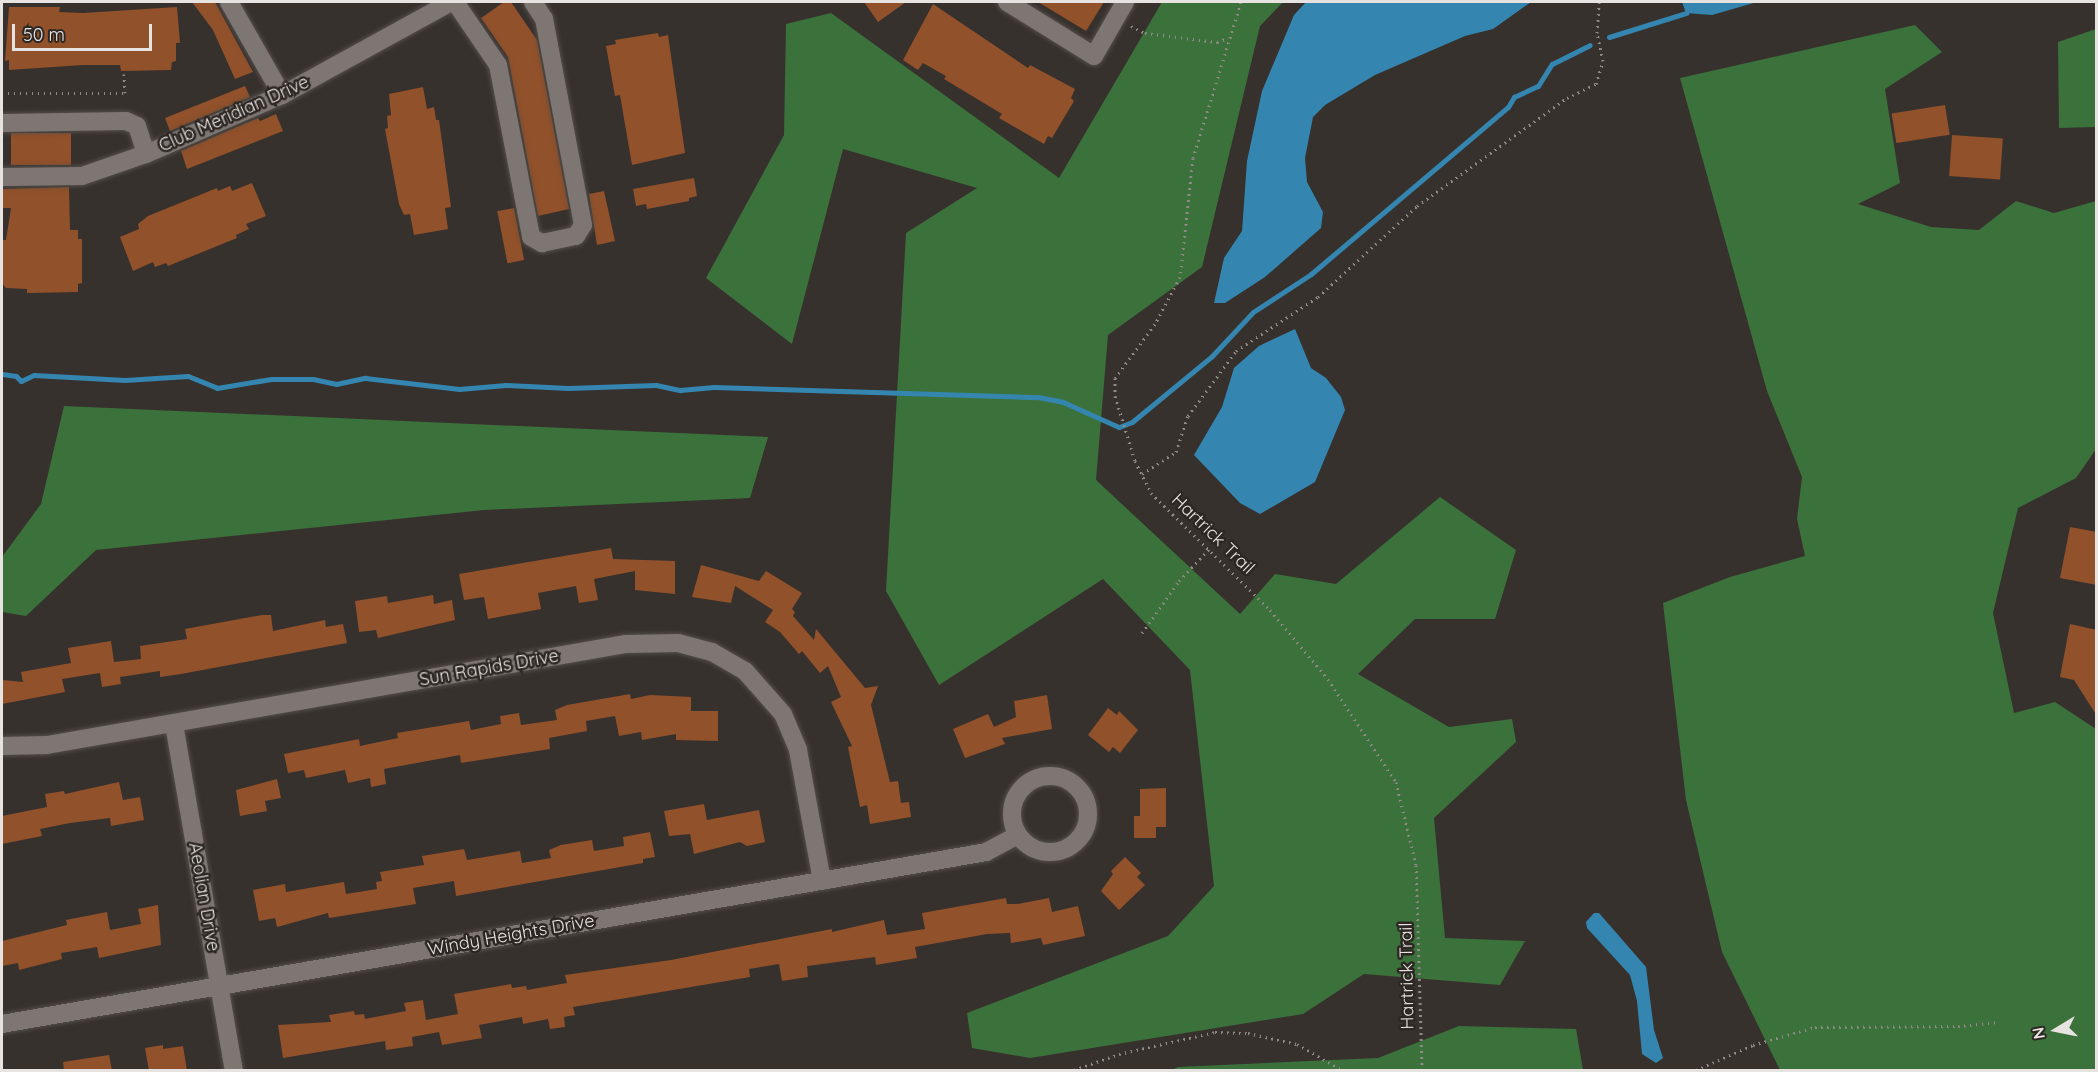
<!DOCTYPE html>
<style>
body{margin:0}
#map{position:relative;width:2098px;height:1072px;overflow:hidden;background:#37312d;font-family:Quicksand,sans-serif}
div>[style]{position:absolute}
[style*='--x']{left:calc(var(--x)*1px);top:calc(var(--y)*1px);width:calc(var(--w)*1px);rotate:calc(var(--a)*1deg)}
.forest>*{inset:0;background:#3b713b}
.water>*{inset:0;background:#3486b0}
.stream>*{height:5px;margin:-2.5px;padding:0 2.5px;transform-origin:2.5px;border-radius:2.5px;background:#3486b0}
.building>*{inset:0;background:#91512a;transform-origin:0 0}
.path>*{height:3px;margin-top:-1.5px;transform-origin:0;background:repeating-linear-gradient(90deg,#8f8a87 0 1.5px,transparent 0 6px)}
.roads{filter:drop-shadow(0 0 2px #534e4b) drop-shadow(0 0 2px #534e4b)}
.minor>*{height:18px;margin:-9px;padding:0 9px;transform-origin:9px;border-radius:9px;background:#7e7672}
.minor>.ring{margin:-9px;padding:0;box-sizing:content-box;background:none;border:18px solid #7e7672;border-radius:50%}
span{translate:-50% -50%;white-space:nowrap;text-align:center;line-height:1.15;-webkit-text-stroke:5px #2d2724;paint-order:stroke}
.street-label{font-size:18px;color:#e7e3e0}
.frame{position:absolute;inset:0;border:3px solid #e7e3e0;pointer-events:none}
.north{position:absolute;left:2026px;top:1000px;width:60px;height:60px;-webkit-text-stroke:4px #2d2724;paint-order:stroke;rotate:260deg;font-size:16px;font-weight:700;line-height:24px;text-align:center;color:#e7e3e0}
.north::after{content:'';display:block;margin:auto;width:21px;height:27px;background:#e7e3e0;clip-path:polygon(50% 0,100% 100%,50% 72%,0 100%)}
.scale{position:absolute;left:12px;top:24px;width:140px;height:27px;box-sizing:border-box;border:3px solid #e7e3e0;border-top:0;padding-left:8px;font-size:18px;line-height:21px;white-space:nowrap;color:#e7e3e0;-webkit-text-stroke:4px #2d2724;paint-order:stroke}
</style>
<div id="map">
<div class="forest">
<i style="clip-path:polygon(1162px 2px,1283px 2px,1260px 26px,1202px 267px,1108px 335px,1096px 480px,1240px 614px,1275px 574px,1336px 584px,1440px 497px,1516px 550px,1495px 619px,1415px 619px,1358px 674px,1449px 727px,1512px 719px,1516px 742px,1434px 818px,1445px 938px,1525px 941px,1500px 985px,1364px 974px,1303px 1014px,1030px 1058px,972px 1048px,967px 1013px,1168px 936px,1214px 886px,1190px 670px,1103px 579px,939px 685px,886px 591px,906px 233px,977px 188px,843px 149px,792px 344px,706px 278px,784px 135px,786px 24px,831px 13px,1059px 178px)"></i>
<i style="clip-path:polygon(1915px 25px,1942px 52px,1885px 89px,1900px 183px,1858px 204px,1931px 227px,1979px 230px,2016px 201px,2054px 213px,2096px 201px,2096px 449px,2076px 478px,2018px 508px,1993px 613px,2014px 713px,2055px 702px,2096px 729px,2096px 1070px,1780px 1070px,1722px 952px,1686px 800px,1663px 603px,1730px 577px,1805px 556px,1797px 519px,1802px 477px,1767px 391px,1680px 78px)"></i>
<i style="clip-path:polygon(2096px 29px,2096px 127px,2059px 128px,2058px 42px)"></i>
<i style="clip-path:polygon(64px 406px,768px 437px,750px 498px,484px 510px,96px 550px,26px 616px,2px 612px,2px 557px,41px 504px)"></i>
<i style="clip-path:polygon(1459px 1026px,1576px 1029px,1583px 1070px,1172px 1070px,1178px 1067px,1378px 1058px)"></i>
</div>
<div class="water">
<i style="clip-path:polygon(1306px 2px,1531px 2px,1493px 29px,1465px 36px,1375px 75px,1325px 105px,1313px 117px,1305px 158px,1307px 182px,1323px 212px,1321px 228px,1265px 277px,1225px 303px,1214px 303px,1224px 258px,1242px 231px,1247px 161px,1262px 91px,1294px 15px)"></i>
<i style="clip-path:polygon(1682px 2px,1757px 2px,1712px 15px,1686px 13px)"></i>
<i style="clip-path:polygon(1295px 329px,1311px 368px,1326px 378px,1341px 397px,1345px 410px,1315px 482px,1260px 514px,1240px 503px,1194px 455px,1222px 407px,1234px 368px,1259px 346px)"></i>
<i style="clip-path:polygon(1594px 913px,1599px 913px,1646px 967px,1654px 1030px,1663px 1058px,1656px 1063px,1642px 1054px,1637px 1001px,1630px 975px,1587px 928px,1586px 922px)"></i>
</div>
<div class="stream">
<i style="--x:1609;--y:37;--w:81;--a:-17.3"></i>
<i style="--x:2;--y:374;--w:14;--a:8"></i>
<i style="--x:16;--y:376;--w:7;--a:45"></i>
<i style="--x:21;--y:381;--w:14;--a:-25"></i>
<i style="--x:34;--y:375;--w:91;--a:3.1"></i>
<i style="--x:125;--y:380;--w:63;--a:-3.6"></i>
<i style="--x:188;--y:376;--w:31;--a:22"></i>
<i style="--x:217;--y:388;--w:55;--a:-9.5"></i>
<i style="--x:271;--y:379;--w:42;--a:0"></i>
<i style="--x:313;--y:379;--w:24;--a:12"></i>
<i style="--x:336;--y:384;--w:30;--a:-12"></i>
<i style="--x:365;--y:378;--w:95;--a:6.7"></i>
<i style="--x:459;--y:389;--w:47;--a:-4.9"></i>
<i style="--x:506;--y:385;--w:62;--a:2.8"></i>
<i style="--x:568;--y:388;--w:88;--a:-2"></i>
<i style="--x:656;--y:385;--w:25;--a:12"></i>
<i style="--x:680;--y:390;--w:34;--a:-5"></i>
<i style="--x:714;--y:387;--w:324;--a:1.8"></i>
<i style="--x:1038;--y:397;--w:25;--a:11"></i>
<i style="--x:1063;--y:402;--w:61;--a:24.1"></i>
<i style="--x:1119;--y:427;--w:14;--a:-21"></i>
<i style="--x:1132;--y:422;--w:104;--a:-39.5"></i>
<i style="--x:1212;--y:356;--w:60;--a:-47"></i>
<i style="--x:1253;--y:312;--w:69;--a:-33.2"></i>
<i style="--x:1311;--y:274;--w:258;--a:-40.3"></i>
<i style="--x:1508;--y:107;--w:12;--a:-59"></i>
<i style="--x:1514;--y:97;--w:26;--a:-25"></i>
<i style="--x:1538;--y:86;--w:26;--a:-58"></i>
<i style="--x:1552;--y:64;--w:42;--a:-26.6"></i>
</div>
<div class="building">
<i style="clip-path:polygon(192px 2px,215px 2px,253px 72px,235px 79px,213px 30px)"></i>
<i style="clip-path:polygon(504px 2px,511px 2px,537px 40px,569px 209px,538px 216px,508px 57px,481px 18px)"></i>
<i style="clip-path:polygon(864px 2px,906px 2px,878px 22px)"></i>
<i style="clip-path:polygon(1038px 2px,1104px 2px,1086px 31px)"></i>
<i style="clip-path:polygon(933px 4px,1028px 68px,1030px 65px,1075px 89px,1071px 98px,1074px 101px,1052px 138px,1048px 136px,1044px 144px,999px 118px,1002px 114px,944px 79px,946px 76px,923px 63px,918px 70px,903px 60px)"></i>
<i style="clip-path:polygon(9px 7px,60px 7px,59px 12px,83px 13px,177px 7px,180px 43px,176px 43px,176px 61px,172px 62px,171px 70px,121px 71px,120px 65px,83px 65px,9px 70px,9px 60px,5px 61px)"></i>
<i style="clip-path:polygon(658px 33px,659px 37px,668px 35px,685px 153px,632px 165px,620px 95px,615px 96px,606px 46px,616px 44px,615px 40px)"></i>
<i style="clip-path:polygon(245px 86px,250px 97px,170px 131px,165px 118px)"></i>
<i style="clip-path:polygon(423px 87px,427px 109px,434px 107px,436px 120px,439px 120px,451px 207px,445px 208px,448px 229px,414px 235px,410px 214px,404px 215px,399px 204px,385px 129px,388px 128px,387px 116px,391px 115px,389px 94px)"></i>
<i style="left:1945px;top:105px;width:30px;height:54px;rotate:81deg"></i>
<i style="clip-path:polygon(276px 114px,283px 131px,187px 169px,181px 151px,258px 118px,260px 121px)"></i>
<i style="left:71px;top:133px;width:32px;height:60px;rotate:90deg"></i>
<i style="left:1952px;top:135px;width:51px;height:41px;rotate:4deg"></i>
<i style="clip-path:polygon(694px 178px,697px 196px,689px 198px,689px 201px,647px 209px,646px 204px,636px 206px,633px 189px)"></i>
<i style="clip-path:polygon(252px 183px,266px 216px,246px 224px,249px 229px,236px 235px,237px 238px,168px 266px,166px 263px,155px 267px,153px 262px,133px 271px,120px 237px,139px 229px,138px 224px,148px 216px,217px 188px,218px 191px,230px 186px,232px 191px)"></i>
<i style="clip-path:polygon(69px 187px,70px 230px,78px 230px,78px 239px,82px 239px,82px 283px,78px 284px,78px 292px,27px 293px,27px 289px,6px 288px,2px 283px,2px 240px,6px 240px,11px 208px,2px 208px,2px 189px)"></i>
<i style="clip-path:polygon(604px 191px,615px 241px,597px 245px,589px 194px)"></i>
<i style="left:514px;top:208px;width:53px;height:17px;rotate:79deg"></i>
<i style="clip-path:polygon(2070px 527px,2097px 532px,2097px 585px,2060px 578px)"></i>
<i style="clip-path:polygon(611px 548px,613px 559px,675px 561px,675px 594px,635px 590px,635px 571px,594px 579px,598px 600px,579px 603px,576px 586px,538px 593px,541px 609px,488px 619px,484px 597px,464px 600px,459px 574px)"></i>
<i style="clip-path:polygon(701px 565px,759px 581px,766px 571px,802px 593px,792px 609px,795px 612px,793px 616px,814px 640px,816px 629px,865px 688px,878px 686px,871px 705px,890px 782px,898px 781px,901px 803px,909px 802px,911px 817px,870px 824px,867px 805px,860px 807px,848px 747px,852px 746px,831px 702px,841px 697px,828px 666px,820px 673px,802px 651px,799px 654px,780px 632px,765px 622px,773px 610px,735px 586px,731px 603px,692px 597px)"></i>
<i style="clip-path:polygon(433px 595px,434px 604px,452px 600px,455px 620px,378px 638px,376px 630px,359px 632px,355px 601px,387px 596px,388px 603px)"></i>
<i style="clip-path:polygon(262px 615px,271px 615px,273px 631px,325px 620px,326px 627px,343px 624px,347px 643px,181px 674px,160px 677px,160px 671px,120px 677px,121px 684px,102px 687px,100px 673px,62px 679px,65px 692px,2px 704px,2px 680px,23px 682px,21px 672px,71px 663px,68px 648px,111px 641px,114px 662px,141px 659px,140px 646px,187px 639px,185px 629px)"></i>
<i style="clip-path:polygon(2070px 624px,2097px 630px,2097px 716px,2074px 680px,2060px 677px)"></i>
<i style="clip-path:polygon(630px 694px,631px 699px,650px 695px,691px 697px,691px 711px,718px 711px,718px 741px,676px 740px,676px 734px,642px 740px,641px 732px,619px 736px,615px 716px,586px 721px,587px 731px,549px 738px,550px 749px,461px 763px,460px 755px,384px 769px,386px 784px,371px 787px,370px 778px,348px 783px,345px 770px,306px 778px,304px 770px,288px 773px,284px 754px,359px 739px,360px 746px,398px 738px,397px 733px,469px 721px,471px 730px,501px 724px,500px 716px,519px 713px,521px 725px,557px 720px,555px 710px,567px 705px)"></i>
<i style="clip-path:polygon(1047px 695px,1052px 729px,1002px 738px,1005px 744px,965px 758px,953px 729px,988px 714px,994px 727px,1016px 717px,1014px 701px)"></i>
<i style="clip-path:polygon(1108px 708px,1117px 715px,1119px 711px,1138px 730px,1120px 753px,1113px 747px,1109px 752px,1088px 735px)"></i>
<i style="clip-path:polygon(277px 779px,281px 798px,265px 801px,267px 811px,240px 816px,236px 790px)"></i>
<i style="clip-path:polygon(119px 782px,123px 800px,140px 797px,144px 820px,111px 826px,110px 818px,70px 823px,40px 829px,42px 836px,2px 844px,2px 816px,47px 807px,45px 794px,64px 791px,65px 794px)"></i>
<i style="clip-path:polygon(1166px 788px,1166px 827px,1156px 827px,1156px 838px,1134px 838px,1134px 816px,1140px 816px,1140px 789px)"></i>
<i style="clip-path:polygon(704px 804px,707px 820px,759px 810px,765px 842px,747px 846px,740px 842px,694px 854px,690px 834px,669px 836px,664px 811px)"></i>
<i style="clip-path:polygon(650px 832px,655px 857px,643px 859px,643px 863px,456px 896px,454px 881px,413px 888px,416px 904px,329px 918px,328px 913px,277px 927px,275px 918px,259px 921px,253px 890px,285px 884px,286px 892px,344px 882px,346px 894px,377px 889px,376px 882px,382px 881px,380px 872px,424px 865px,422px 856px,464px 849px,467px 860px,520px 851px,522px 863px,551px 858px,549px 850px,561px 845px,592px 840px,594px 851px,624px 846px,623px 837px)"></i>
<i style="clip-path:polygon(1125px 857px,1141px 873px,1137px 877px,1145px 885px,1119px 910px,1101px 891px,1113px 874px,1111px 871px)"></i>
<i style="clip-path:polygon(1006px 898px,1007px 904px,1018px 904px,1049px 898px,1052px 912px,1078px 906px,1085px 936px,1043px 945px,1041px 938px,1011px 943px,1010px 933px,987px 934px,915px 947px,917px 958px,876px 965px,875px 957px,807px 966px,808px 977px,782px 981px,779px 964px,749px 969px,750px 977px,573px 1007px,575px 1015px,564px 1017px,565px 1027px,550px 1029px,548px 1019px,523px 1024px,522px 1017px,479px 1025px,482px 1038px,442px 1045px,439px 1032px,412px 1037px,413px 1046px,386px 1050px,385px 1041px,283px 1058px,278px 1025px,331px 1022px,329px 1015px,354px 1011px,355px 1015px,364px 1014px,365px 1019px,406px 1011px,404px 1003px,423px 1000px,426px 1020px,458px 1014px,454px 994px,511px 984px,512px 988px,526px 986px,527px 990px,567px 983px,565px 975px,671px 960px,832px 929px,832px 932px,884px 920px,887px 935px,925px 929px,922px 913px)"></i>
<i style="clip-path:polygon(158px 905px,161px 945px,99px 958px,97px 947px,61px 953px,62px 959px,19px 970px,18px 963px,2px 966px,2px 941px,67px 925px,66px 920px,107px 912px,110px 930px,141px 924px,138px 909px)"></i>
<i style="clip-path:polygon(163px 1045px,163px 1049px,183px 1046px,187px 1071px,149px 1071px,145px 1048px)"></i>
<i style="clip-path:polygon(109px 1055px,112px 1071px,64px 1071px,63px 1062px)"></i>
</div>
<div class="path">
<i style="--x:1241;--y:2;--w:163;--a:107.1"></i>
<i style="--x:1193;--y:158;--w:120;--a:96.2"></i>
<i style="--x:1180;--y:277;--w:53;--a:118"></i>
<i style="--x:1155;--y:324;--w:67;--a:126.5"></i>
<i style="--x:1115;--y:378;--w:18;--a:90"></i>
<i style="--x:1115;--y:396;--w:68;--a:72.9"></i>
<i style="--x:1135;--y:461;--w:36;--a:63"></i>
<i style="--x:1151;--y:493;--w:167;--a:44.5"></i>
<i style="--x:1270;--y:610;--w:90;--a:50"></i>
<i style="--x:1328;--y:679;--w:123;--a:56.6"></i>
<i style="--x:1396;--y:782;--w:85;--a:76.5"></i>
<i style="--x:1416;--y:865;--w:205;--a:88.3"></i>
<i style="--x:1131;--y:26;--w:16;--a:27"></i>
<i style="--x:1145;--y:33;--w:73;--a:7.1"></i>
<i style="--x:1217;--y:42;--w:12;--a:-20"></i>
<i style="--x:2;--y:93;--w:123;--a:0"></i>
<i style="--x:125;--y:93;--w:19;--a:-93"></i>
<i style="--x:1142;--y:474;--w:40;--a:-32.9"></i>
<i style="--x:1176;--y:452;--w:38;--a:-72"></i>
<i style="--x:1188;--y:416;--w:81;--a:-53.6"></i>
<i style="--x:1236;--y:351;--w:98;--a:-33.4"></i>
<i style="--x:1318;--y:297;--w:134;--a:-42.6"></i>
<i style="--x:1417;--y:206;--w:185;--a:-35.8"></i>
<i style="--x:1567;--y:98;--w:32;--a:-26"></i>
<i style="--x:1596;--y:84;--w:24;--a:-73"></i>
<i style="--x:1603;--y:61;--w:29;--a:-102"></i>
<i style="--x:1597;--y:33;--w:31;--a:-86"></i>
<i style="--x:1142;--y:633;--w:64;--a:-54.6"></i>
<i style="--x:1179;--y:581;--w:45;--a:-46.8"></i>
<i style="--x:1074;--y:1070;--w:48;--a:-19.6"></i>
<i style="--x:1119;--y:1054;--w:98;--a:-12.9"></i>
<i style="--x:1215;--y:1032;--w:33;--a:2"></i>
<i style="--x:1248;--y:1033;--w:50;--a:12.7"></i>
<i style="--x:1297;--y:1044;--w:52;--a:30"></i>
<i style="--x:1696;--y:1070;--w:62;--a:-23.7"></i>
<i style="--x:1753;--y:1045;--w:65;--a:-16.2"></i>
<i style="--x:1815;--y:1027;--w:143;--a:-0.4"></i>
<i style="--x:1958;--y:1026;--w:41;--a:-5.6"></i>
</div>
<div class="roads">
<div class="minor">
<i style="--x:229;--y:2;--w:107;--a:60.3"></i>
<i style="--x:455;--y:2;--w:76;--a:55.7"></i>
<i style="--x:498;--y:65;--w:175;--a:79.1"></i>
<i style="--x:531;--y:237;--w:13;--a:29"></i>
<i style="--x:542;--y:243;--w:35;--a:-12"></i>
<i style="--x:576;--y:236;--w:13;--a:-58"></i>
<i style="--x:583;--y:225;--w:210;--a:-100.7"></i>
<i style="--x:544;--y:19;--w:20;--a:-123"></i>
<i style="--x:1007;--y:2;--w:102;--a:31.8"></i>
<i style="--x:1094;--y:56;--w:62;--a:-60.1"></i>
<i style="--x:2;--y:123;--w:124;--a:-0.9"></i>
<i style="--x:126;--y:121;--w:12;--a:24"></i>
<i style="--x:137;--y:126;--w:29;--a:72"></i>
<i style="--x:2;--y:177;--w:80;--a:-0.7"></i>
<i style="--x:82;--y:176;--w:68;--a:-19"></i>
<i style="--x:146;--y:154;--w:148;--a:-23.5"></i>
<i style="--x:282;--y:95;--w:193;--a:-28.8"></i>
<i style="--x:174;--y:724;--w:351;--a:80.2"></i>
<i style="--x:2;--y:746;--w:45;--a:-1.3"></i>
<i style="--x:47;--y:745;--w:588;--a:-9.9"></i>
<i style="--x:626;--y:644;--w:52;--a:-1.1"></i>
<i style="--x:678;--y:643;--w:35;--a:15"></i>
<i style="--x:712;--y:652;--w:38;--a:30"></i>
<i style="--x:745;--y:671;--w:57;--a:48.5"></i>
<i style="--x:783;--y:714;--w:39;--a:67"></i>
<i style="--x:798;--y:750;--w:133;--a:79.6"></i>
<i class="ring" style="left:1012px;top:776px;width:58px;height:58px"></i>
<i style="--x:2;--y:1024;--w:999;--a:-9.91"></i>
<i style="--x:986;--y:852;--w:36;--a:-28"></i>
</div>
</div>
<div class="street-label">
<span style="left:234px;top:114px;rotate:-24deg">Club Meridian Drive</span>
<span style="left:1213px;top:534px;rotate:44deg">Hartrick Trail</span>
<span style="left:489px;top:668px;rotate:-10deg">Sun Rapids Drive</span>
<span style="left:204px;top:897px;rotate:80deg">Aeolian Drive</span>
<span style="left:511px;top:935px;rotate:-10deg">Windy Heights Drive</span>
<span style="left:1407px;top:976px;rotate:-91deg">Hartrick Trail</span>
</div>
<div class="frame"></div>
<div class="north">N</div>
<div class="scale">50 m</div>
</div>
